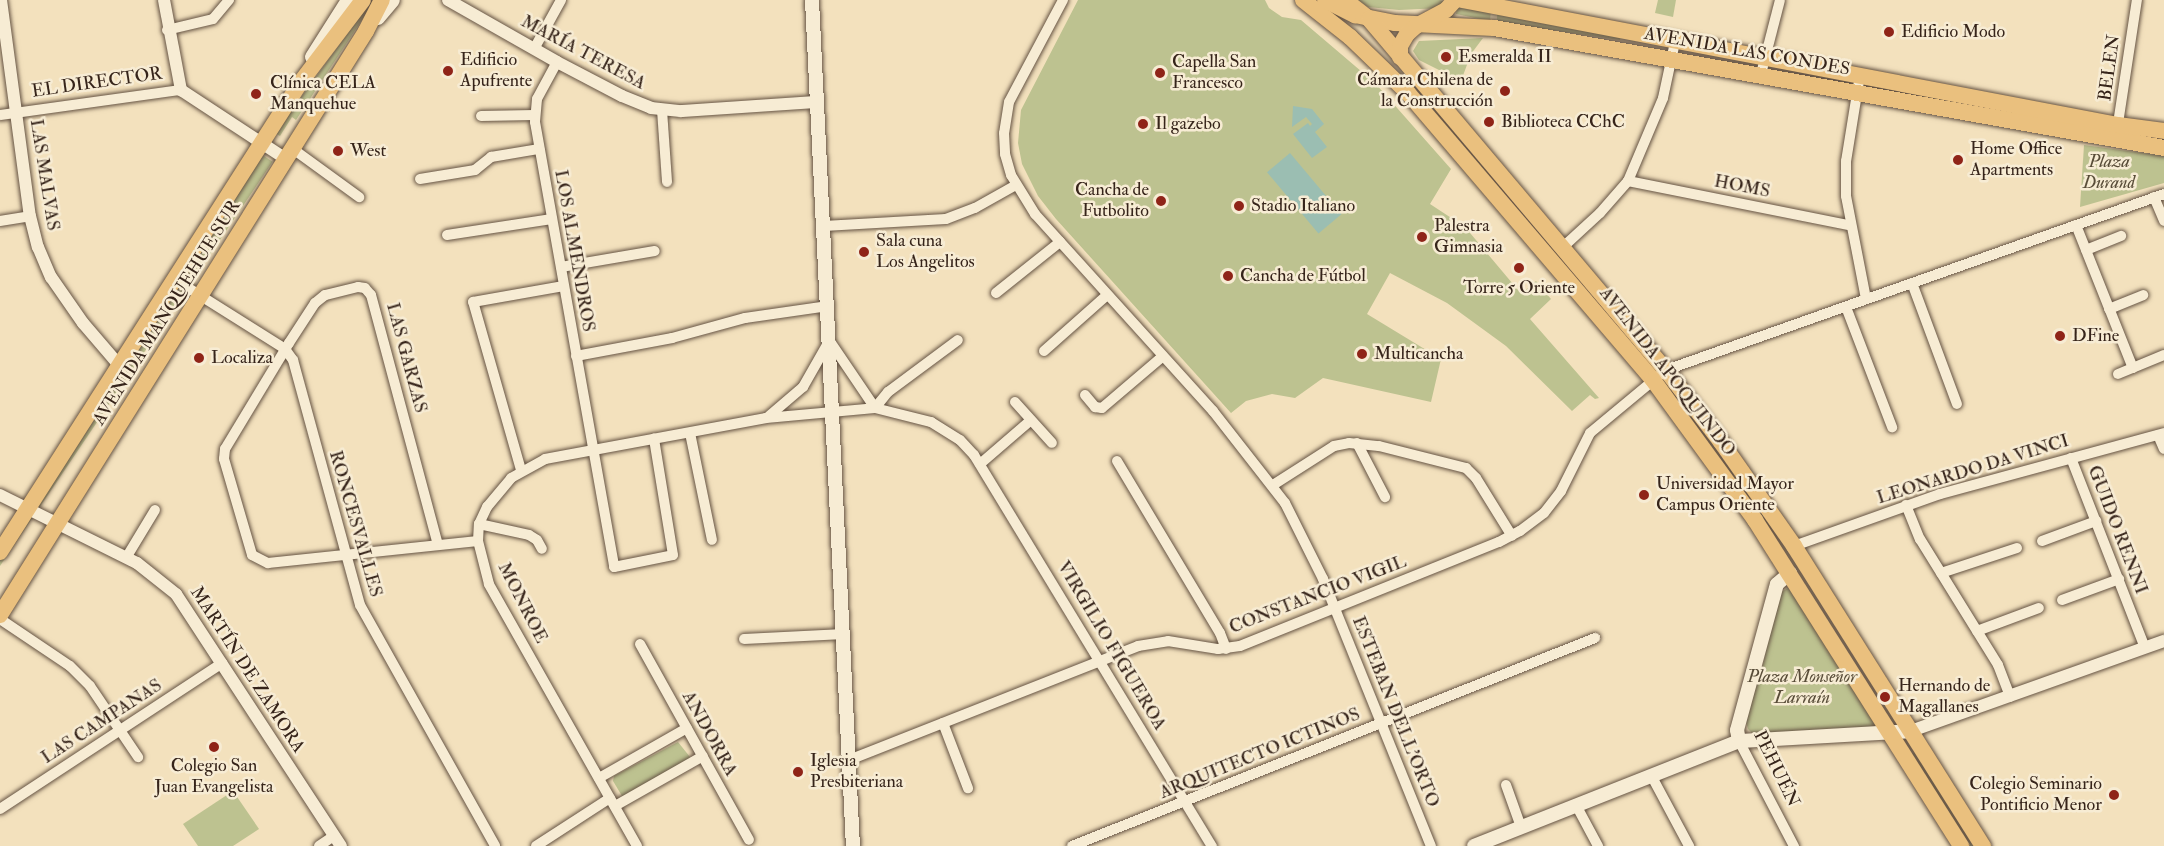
<!DOCTYPE html>
<meta charset="utf-8">
<style>
body{margin:0}
#map{position:relative;width:2164px;height:846px;overflow:hidden;background:#f3e1bd;font-family:"IM FELL Double Pica",serif}
div>[style]{position:absolute}
[style*='--x']{left:calc(var(--x)*1px);top:calc(var(--y)*1px);width:calc(var(--w)*1px);rotate:calc(var(--a)*1deg)}
.green>*{inset:0;background:#bdc290;transform-origin:0 0}
.water>*{inset:0;background:#9bbeb2;transform-origin:0 0}
.roads{filter:drop-shadow(0 0 2px #655343) drop-shadow(0 0 2px #655343)}
.minor>*{height:10px;margin:-5px;padding:0 5px;transform-origin:5px;border-radius:5px;background:#f7ecd4}
.tertiary>*{height:12px;margin:-6px;padding:0 6px;transform-origin:6px;border-radius:6px;background:#f7ecd4}
.secondary>*{height:14px;margin:-7px;padding:0 7px;transform-origin:7px;border-radius:7px;background:#f7ecd4}
.primary>*{height:16px;margin:-8px;padding:0 8px;transform-origin:8px;border-radius:8px;background:#eac07e}
.dots>*{width:16px;height:16px;translate:-50% -50%;box-sizing:border-box;border:3px solid #f7ecd4;border-radius:50%}
span{translate:-50% -50%;white-space:nowrap;text-align:center;line-height:1.15;-webkit-text-stroke:5px #f7ecd4;paint-order:stroke}
.poi-label{font-size:18px;color:#36241a}
.left{translate:0 -50%;text-align:left}
.right{translate:-100% -50%;text-align:right}
.street-label{font-size:18px;color:#36241a}
.park-label{font-size:18px;color:#584c38;font-style:italic}
</style>
<div id="map">
<div class="green">
<i style="clip-path:polygon(372px 0,375px 0,296px 120px,292px 117px,280px 136px,275px 133px)"></i>
<i style="clip-path:polygon(1078px 0,1265px 0,1269px 8px,1282px 17px,1301px 20px,1375px 83px,1451px 169px,1430px 204px,1465px 227px,1518px 290px,1523px 292px,1536px 281px,1551px 299px,1530px 319px,1599px 398px,1595px 399px,1590px 395px,1572px 411px,1506px 346px,1447px 303px,1390px 273px,1367px 314px,1441px 359px,1431px 402px,1323px 378px,1295px 398px,1272px 394px,1246px 401px,1231px 413px,1056px 219px,1038px 196px,1022px 164px,1018px 143px,1021px 110px)"></i>
<i style="clip-path:polygon(1358px 0,1440px 0,1443px 1px,1442px 8px,1399px 10px,1368px 7px)"></i>
<i style="clip-path:polygon(1658px 0,1676px 0,1673px 17px,1655px 13px)"></i>
<i style="clip-path:polygon(1457px 7px,1491px 10px,1490px 21px,1456px 14px)"></i>
<i style="clip-path:polygon(1497px 11px,1620px 37px,1620px 40px,1497px 22px)"></i>
<i style="clip-path:polygon(1483px 38px,1471px 54px,1461px 81px,1419px 60px,1413px 51px,1419px 41px)"></i>
<i style="clip-path:polygon(2084px 145px,2164px 156px,2164px 183px,2080px 207px)"></i>
<i style="left:261px;top:154px;width:14px;height:494px;rotate:34deg"></i>
<i style="clip-path:polygon(1790px 587px,1879px 725px,1873px 728px,1753px 734px,1748px 729px,1745px 718px,1763px 664px,1779px 593px)"></i>
<i style="clip-path:polygon(678px 742px,690px 757px,689px 760px,625px 796px,622px 796px,613px 781px,614px 776px)"></i>
<i style="left:1917px;top:751px;width:111px;height:6px;rotate:59deg"></i>
<i style="clip-path:polygon(233px 791px,259px 829px,233px 846px,198px 846px,183px 824px)"></i>
</div>
<div class="water">
<i style="clip-path:polygon(1293px 106px,1312px 109px,1324px 124px,1315px 132px,1327px 147px,1312px 158px,1293px 134px,1308px 123px,1310px 126px,1312px 124px,1306px 117px,1292px 127px)"></i>
<i style="left:1290px;top:153px;width:80px;height:30px;rotate:50deg"></i>
</div>
<div class="roads">
<div class="minor">
<i style="--x:1063;--y:0;--w:115;--a:117.9"></i>
<i style="--x:1009;--y:102;--w:31;--a:99"></i>
<i style="--x:1004;--y:133;--w:21;--a:87"></i>
<i style="--x:1005;--y:154;--w:22;--a:74"></i>
<i style="--x:1011;--y:175;--w:46;--a:58.4"></i>
<i style="--x:1035;--y:214;--w:266;--a:47.9"></i>
<i style="--x:1213;--y:411;--w:117;--a:52"></i>
<i style="--x:1285;--y:503;--w:85;--a:63.4"></i>
<i style="--x:1323;--y:579;--w:288;--a:68"></i>
<i style="--x:167;--y:30;--w:47;--a:-13.4"></i>
<i style="--x:213;--y:19;--w:25;--a:-50"></i>
<i style="--x:534;--y:49;--w:56;--a:-61.1"></i>
<i style="--x:557;--y:62;--w:42;--a:118.4"></i>
<i style="--x:537;--y:99;--w:23;--a:95"></i>
<i style="--x:535;--y:122;--w:452;--a:79.9"></i>
<i style="--x:614;--y:567;--w:60;--a:-11.5"></i>
<i style="--x:673;--y:555;--w:118;--a:-99.3"></i>
<i style="--x:1761;--y:74;--w:76;--a:-75.6"></i>
<i style="--x:1860;--y:75;--w:87;--a:99.2"></i>
<i style="--x:1846;--y:161;--w:35;--a:90"></i>
<i style="--x:1846;--y:196;--w:105;--a:79"></i>
<i style="--x:662;--y:110;--w:72;--a:86"></i>
<i style="--x:0;--y:115;--w:183;--a:-7.9"></i>
<i style="--x:481;--y:116;--w:53;--a:-1.1"></i>
<i style="--x:2117;--y:130;--w:132;--a:-81.3"></i>
<i style="--x:293;--y:149;--w:82;--a:36"></i>
<i style="--x:420;--y:179;--w:56;--a:-9.3"></i>
<i style="--x:475;--y:170;--w:21;--a:-39"></i>
<i style="--x:491;--y:157;--w:49;--a:-9.5"></i>
<i style="--x:1628;--y:181;--w:225;--a:11.3"></i>
<i style="--x:2154;--y:197;--w:26;--a:67"></i>
<i style="--x:0;--y:221;--w:30;--a:-9"></i>
<i style="--x:2076;--y:225;--w:154;--a:68.3"></i>
<i style="--x:824;--y:226;--w:122;--a:-3.3"></i>
<i style="--x:946;--y:219;--w:31;--a:-21"></i>
<i style="--x:975;--y:208;--w:47;--a:-29.3"></i>
<i style="--x:447;--y:235;--w:106;--a:-8.7"></i>
<i style="--x:1563;--y:247;--w:50;--a:-42.6"></i>
<i style="--x:1600;--y:213;--w:43;--a:-48.8"></i>
<i style="--x:1628;--y:181;--w:90;--a:-67.1"></i>
<i style="--x:1663;--y:98;--w:57;--a:-77.9"></i>
<i style="--x:2086;--y:250;--w:38;--a:-22"></i>
<i style="--x:561;--y:267;--w:95;--a:-9.7"></i>
<i style="--x:174;--y:279;--w:131;--a:32.2"></i>
<i style="--x:285;--y:349;--w:14;--a:54"></i>
<i style="--x:293;--y:360;--w:254;--a:74.7"></i>
<i style="--x:360;--y:605;--w:276;--a:60.7"></i>
<i style="--x:1912;--y:283;--w:129;--a:69.6"></i>
<i style="--x:996;--y:293;--w:82;--a:-38.6"></i>
<i style="--x:1846;--y:307;--w:129;--a:69"></i>
<i style="--x:2109;--y:309;--w:37;--a:-22"></i>
<i style="--x:829;--y:340;--w:82;--a:55.9"></i>
<i style="--x:1044;--y:351;--w:84;--a:-41.6"></i>
<i style="--x:576;--y:356;--w:98;--a:-10.6"></i>
<i style="--x:672;--y:338;--w:76;--a:-15.3"></i>
<i style="--x:745;--y:318;--w:84;--a:-8.2"></i>
<i style="--x:2118;--y:374;--w:50;--a:-22.4"></i>
<i style="--x:1085;--y:395;--w:16;--a:50"></i>
<i style="--x:1095;--y:407;--w:7;--a:8"></i>
<i style="--x:1102;--y:408;--w:80;--a:-40.4"></i>
<i style="--x:1015;--y:402;--w:55;--a:47.9"></i>
<i style="--x:875;--y:408;--w:21;--a:-51"></i>
<i style="--x:888;--y:392;--w:87;--a:-36.6"></i>
<i style="--x:769;--y:416;--w:45;--a:-40.5"></i>
<i style="--x:803;--y:387;--w:51;--a:-60.4"></i>
<i style="--x:690;--y:433;--w:109;--a:78.4"></i>
<i style="--x:2158;--y:435;--w:15;--a:67"></i>
<i style="--x:1357;--y:443;--w:61;--a:62.6"></i>
<i style="--x:2071;--y:458;--w:204;--a:68.7"></i>
<i style="--x:1117;--y:461;--w:200;--a:59.1"></i>
<i style="--x:1220;--y:633;--w:17;--a:69"></i>
<i style="--x:980;--y:464;--w:67;--a:-40.8"></i>
<i style="--x:521;--y:470;--w:175;--a:-105.9"></i>
<i style="--x:473;--y:302;--w:92;--a:-10"></i>
<i style="--x:1273;--y:485;--w:72;--a:-32.6"></i>
<i style="--x:1334;--y:446;--w:15;--a:-11"></i>
<i style="--x:1349;--y:443;--w:30;--a:6"></i>
<i style="--x:1379;--y:446;--w:90;--a:14.2"></i>
<i style="--x:1466;--y:468;--w:14;--a:45"></i>
<i style="--x:1476;--y:478;--w:68;--a:58.2"></i>
<i style="--x:1906;--y:505;--w:37;--a:68"></i>
<i style="--x:1920;--y:539;--w:148;--a:58.2"></i>
<i style="--x:1998;--y:665;--w:34;--a:69"></i>
<i style="--x:479;--y:524;--w:51;--a:12.4"></i>
<i style="--x:529;--y:535;--w:9;--a:32"></i>
<i style="--x:537;--y:540;--w:10;--a:61"></i>
<i style="--x:2042;--y:541;--w:58;--a:-20.3"></i>
<i style="--x:438;--y:545;--w:259;--a:-105"></i>
<i style="--x:371;--y:295;--w:9;--a:-131"></i>
<i style="--x:365;--y:288;--w:7;--a:-172"></i>
<i style="--x:358;--y:287;--w:34;--a:166"></i>
<i style="--x:325;--y:295;--w:13;--a:141"></i>
<i style="--x:315;--y:303;--w:48;--a:123"></i>
<i style="--x:289;--y:343;--w:124;--a:121.1"></i>
<i style="--x:225;--y:449;--w:10;--a:96"></i>
<i style="--x:224;--y:459;--w:100;--a:73.7"></i>
<i style="--x:252;--y:555;--w:18;--a:27"></i>
<i style="--x:268;--y:563;--w:211;--a:-6"></i>
<i style="--x:1794;--y:546;--w:155;--a:-19.6"></i>
<i style="--x:1940;--y:494;--w:232;--a:-15.2"></i>
<i style="--x:126;--y:558;--w:56;--a:-58.9"></i>
<i style="--x:1941;--y:573;--w:80;--a:-18.2"></i>
<i style="--x:2062;--y:600;--w:61;--a:-20.2"></i>
<i style="--x:0;--y:619;--w:84;--a:33.9"></i>
<i style="--x:70;--y:666;--w:28;--a:45"></i>
<i style="--x:90;--y:686;--w:86;--a:55.9"></i>
<i style="--x:1977;--y:631;--w:66;--a:-20.4"></i>
<i style="--x:744;--y:639;--w:100;--a:-2.9"></i>
<i style="--x:640;--y:644;--w:224;--a:60.9"></i>
<i style="--x:943;--y:723;--w:70;--a:69"></i>
<i style="--x:1739;--y:741;--w:119;--a:62.4"></i>
<i style="--x:849;--y:760;--w:311;--a:-21.5"></i>
<i style="--x:1138;--y:646;--w:30;--a:-9"></i>
<i style="--x:1168;--y:641;--w:51;--a:9.1"></i>
<i style="--x:1218;--y:649;--w:22;--a:-8"></i>
<i style="--x:1240;--y:646;--w:279;--a:-21.9"></i>
<i style="--x:1499;--y:542;--w:24;--a:-28"></i>
<i style="--x:1520;--y:531;--w:30;--a:-37"></i>
<i style="--x:1544;--y:513;--w:28;--a:-52"></i>
<i style="--x:1561;--y:491;--w:65;--a:-63.4"></i>
<i style="--x:1590;--y:433;--w:99;--a:-39.7"></i>
<i style="--x:1666;--y:370;--w:528;--a:-19.46"></i>
<i style="--x:1651;--y:775;--w:81;--a:61.8"></i>
<i style="--x:599;--y:778;--w:101;--a:-29.6"></i>
<i style="--x:1506;--y:785;--w:45;--a:70.3"></i>
<i style="--x:1576;--y:805;--w:47;--a:61.8"></i>
<i style="--x:615;--y:806;--w:101;--a:-29.6"></i>
<i style="--x:0;--y:809;--w:266;--a:-33.3"></i>
<i style="--x:319;--y:846;--w:18;--a:-34"></i>
<i style="--x:536;--y:846;--w:88;--a:-33"></i>
<i style="--x:637;--y:846;--w:301;--a:-119.5"></i>
<i style="--x:489;--y:584;--w:44;--a:-104.3"></i>
<i style="--x:478;--y:541;--w:17;--a:-87"></i>
<i style="--x:479;--y:524;--w:19;--a:-65"></i>
<i style="--x:487;--y:507;--w:38;--a:-50"></i>
<i style="--x:511;--y:478;--w:39;--a:-29"></i>
<i style="--x:545;--y:459;--w:225;--a:-10.5"></i>
<i style="--x:766;--y:418;--w:109;--a:-5.2"></i>
<i style="--x:875;--y:408;--w:58;--a:14"></i>
<i style="--x:931;--y:422;--w:34;--a:32"></i>
<i style="--x:960;--y:440;--w:21;--a:47"></i>
<i style="--x:974;--y:455;--w:458;--a:58.7"></i>
<i style="--x:1072;--y:846;--w:563;--a:-21.69"></i>
</div>
<div class="tertiary">
<i style="--x:1;--y:0;--w:218;--a:82.4"></i>
<i style="--x:30;--y:216;--w:32;--a:76"></i>
<i style="--x:38;--y:247;--w:33;--a:67"></i>
<i style="--x:51;--y:277;--w:56;--a:55.2"></i>
<i style="--x:83;--y:323;--w:55;--a:49.4"></i>
<i style="--x:164;--y:0;--w:92;--a:79.3"></i>
<i style="--x:181;--y:90;--w:126;--a:33.3"></i>
<i style="--x:448;--y:0;--w:125;--a:29.6"></i>
<i style="--x:557;--y:62;--w:73;--a:27.6"></i>
<i style="--x:622;--y:96;--w:31;--a:22"></i>
<i style="--x:651;--y:108;--w:30;--a:6"></i>
<i style="--x:681;--y:111;--w:136;--a:-3.8"></i>
<i style="--x:0;--y:495;--w:153;--a:26.4"></i>
<i style="--x:137;--y:563;--w:50;--a:38.5"></i>
<i style="--x:176;--y:594;--w:301;--a:56.8"></i>
<i style="--x:1911;--y:731;--w:269;--a:-19.6"></i>
</div>
<div class="secondary">
<i style="--x:812;--y:0;--w:847;--a:87.23"></i>
<i style="--x:378;--y:18;--w:23;--a:-50"></i>
<i style="--x:312;--y:57;--w:67;--a:-57.7"></i>
<i style="--x:1739;--y:741;--w:11;--a:-100"></i>
<i style="--x:1737;--y:730;--w:151;--a:-74.7"></i>
<i style="--x:1777;--y:584;--w:17;--a:-40"></i>
<i style="--x:1474;--y:846;--w:285;--a:-21.6"></i>
<i style="--x:1739;--y:741;--w:172;--a:-3.3"></i>
</div>
<div class="primary">
<i style="--x:1303;--y:0;--w:60;--a:38.2"></i>
<i style="--x:1350;--y:37;--w:81;--a:44"></i>
<i style="--x:1408;--y:93;--w:377;--a:49.5"></i>
<i style="--x:1653;--y:380;--w:173;--a:53.9"></i>
<i style="--x:1755;--y:520;--w:386;--a:57.7"></i>
<i style="--x:1325;--y:0;--w:34;--a:27"></i>
<i style="--x:1355;--y:15;--w:41;--a:11.3"></i>
<i style="--x:1395;--y:23;--w:99;--a:2.9"></i>
<i style="--x:1494;--y:28;--w:681;--a:10.15"></i>
<i style="--x:1345;--y:0;--w:31;--a:38"></i>
<i style="--x:1369;--y:19;--w:460;--a:49.8"></i>
<i style="--x:1666;--y:370;--w:91;--a:52.6"></i>
<i style="--x:1721;--y:442;--w:127;--a:54.9"></i>
<i style="--x:1794;--y:546;--w:355;--a:57.8"></i>
<i style="--x:1462;--y:0;--w:668;--a:10.79"></i>
<i style="--x:2118;--y:125;--w:46;--a:7.4"></i>
<i style="--x:1400;--y:57;--w:11;--a:-90"></i>
<i style="--x:1400;--y:46;--w:14;--a:-60"></i>
<i style="--x:1407;--y:34;--w:12;--a:-42"></i>
<i style="--x:1416;--y:26;--w:34;--a:-28"></i>
<i style="--x:1446;--y:10;--w:13;--a:-48"></i>
<i style="--x:0;--y:552;--w:557;--a:-57.39"></i>
<i style="--x:300;--y:83;--w:104;--a:-52.8"></i>
<i style="--x:0;--y:615;--w:689;--a:-57.92"></i>
<i style="--x:366;--y:31;--w:35;--a:-63"></i>
</div>
</div>
<div class="dots">
<i style="left:1889px;top:32px;background:#8f2418"></i>
<i style="left:1446px;top:57px;background:#8f2418"></i>
<i style="left:448px;top:71px;background:#8f2418"></i>
<i style="left:1160px;top:73px;background:#8f2418"></i>
<i style="left:1505px;top:91px;background:#8f2418"></i>
<i style="left:256px;top:94px;background:#8f2418"></i>
<i style="left:1489px;top:122px;background:#8f2418"></i>
<i style="left:1143px;top:124px;background:#8f2418"></i>
<i style="left:338px;top:151px;background:#8f2418"></i>
<i style="left:1958px;top:160px;background:#8f2418"></i>
<i style="left:1161px;top:201px;background:#8f2418"></i>
<i style="left:1239px;top:206px;background:#8f2418"></i>
<i style="left:1422px;top:237px;background:#8f2418"></i>
<i style="left:864px;top:252px;background:#8f2418"></i>
<i style="left:1519px;top:268px;background:#8f2418"></i>
<i style="left:1228px;top:276px;background:#8f2418"></i>
<i style="left:2060px;top:336px;background:#8f2418"></i>
<i style="left:1362px;top:354px;background:#8f2418"></i>
<i style="left:199px;top:358px;background:#8f2418"></i>
<i style="left:1644px;top:495px;background:#8f2418"></i>
<i style="left:1885px;top:697px;background:#8f2418"></i>
<i style="left:214px;top:747px;background:#8f2418"></i>
<i style="left:798px;top:772px;background:#8f2418"></i>
<i style="left:2114px;top:795px;background:#8f2418"></i>
</div>
<div class="poi-label">
<span class="left" style="left:1901px;top:32px">Edificio Modo</span>
<span class="left" style="left:1458px;top:57px">Esmeralda II</span>
<span class="left" style="left:460px;top:71px">Edificio<br>Apufrente</span>
<span class="left" style="left:1172px;top:73px">Capella San<br>Francesco</span>
<span class="right" style="left:1493px;top:91px">Cámara Chilena de<br>la Construcción</span>
<span class="left" style="left:270px;top:94px">Clínica CELA<br>Manquehue</span>
<span class="left" style="left:1501px;top:122px">Biblioteca CChC</span>
<span class="left" style="left:1155px;top:124px">Il gazebo</span>
<span class="left" style="left:1970px;top:160px">Home Office<br>Apartments</span>
<span class="left" style="left:350px;top:151px">West</span>
<span class="right" style="left:1149px;top:201px">Cancha de<br>Futbolito</span>
<span class="left" style="left:1251px;top:206px">Stadio Italiano</span>
<span class="left" style="left:1434px;top:237px">Palestra<br>Gimnasia</span>
<span class="left" style="left:876px;top:252px">Sala cuna<br>Los Angelitos</span>
<span class="left" style="left:1240px;top:276px">Cancha de Fútbol</span>
<span style="left:1519px;top:288px">Torre 5 Oriente</span>
<span class="left" style="left:2072px;top:336px">DFine</span>
<span class="left" style="left:1374px;top:354px">Multicancha</span>
<span class="left" style="left:211px;top:358px">Localiza</span>
<span class="left" style="left:1656px;top:495px">Universidad Mayor<br>Campus Oriente</span>
<span class="left" style="left:1898px;top:697px">Hernando de<br>Magallanes</span>
<span class="left" style="left:810px;top:772px">Iglesia<br>Presbiteriana</span>
<span style="left:214px;top:777px">Colegio San<br>Juan Evangelista</span>
<span class="right" style="left:2102px;top:795px">Colegio Seminario<br>Pontificio Menor</span>
</div>
<div class="street-label">
<span style="left:1747px;top:52px;rotate:10deg">AVENIDA LAS CONDES</span>
<span style="left:583px;top:53px;rotate:28deg">MARÍA TERESA</span>
<span style="left:2110px;top:68px;rotate:-82deg">BELEN</span>
<span style="left:97px;top:83px;rotate:-8deg">EL DIRECTOR</span>
<span style="left:44px;top:175px;rotate:81deg">LAS MALVAS</span>
<span style="left:1742px;top:187px;rotate:11deg">HOMS</span>
<span style="left:574px;top:251px;rotate:80deg">LOS ALMENDROS</span>
<span style="left:167px;top:313px;rotate:-58deg">AVENIDA MANQUEHUE SUR</span>
<span style="left:406px;top:358px;rotate:75deg">LAS GARZAS</span>
<span style="left:1667px;top:372px;rotate:52deg">AVENIDA APOQUINDO</span>
<span style="left:1973px;top:470px;rotate:-17deg">LEONARDO DA VINCI</span>
<span style="left:355px;top:524px;rotate:74deg">RONCESVALLES</span>
<span style="left:2117px;top:530px;rotate:69deg">GUIDO RENNI</span>
<span style="left:1318px;top:595px;rotate:-21deg">CONSTANCIO VIGIL</span>
<span style="left:522px;top:603px;rotate:63deg">MONROE</span>
<span style="left:1111px;top:646px;rotate:59deg">VIRGILIO FIGUEROA</span>
<span style="left:247px;top:670px;rotate:57deg">MARTÍN DE ZAMORA</span>
<span style="left:1395px;top:712px;rotate:68deg">ESTEBAN DELL'ORTO</span>
<span style="left:102px;top:722px;rotate:-33deg">LAS CAMPANAS</span>
<span style="left:709px;top:734px;rotate:61deg">ANDORRA</span>
<span style="left:1260px;top:754px;rotate:-22deg">ARQUITECTO ICTINOS</span>
<span style="left:1776px;top:769px;rotate:64deg">PEHUÉN</span>
</div>
<div class="park-label">
<span style="left:2109px;top:173px">Plaza<br>Durand</span>
<span style="left:1802px;top:688px">Plaza Monseñor<br>Larraín</span>
</div>
</div>
